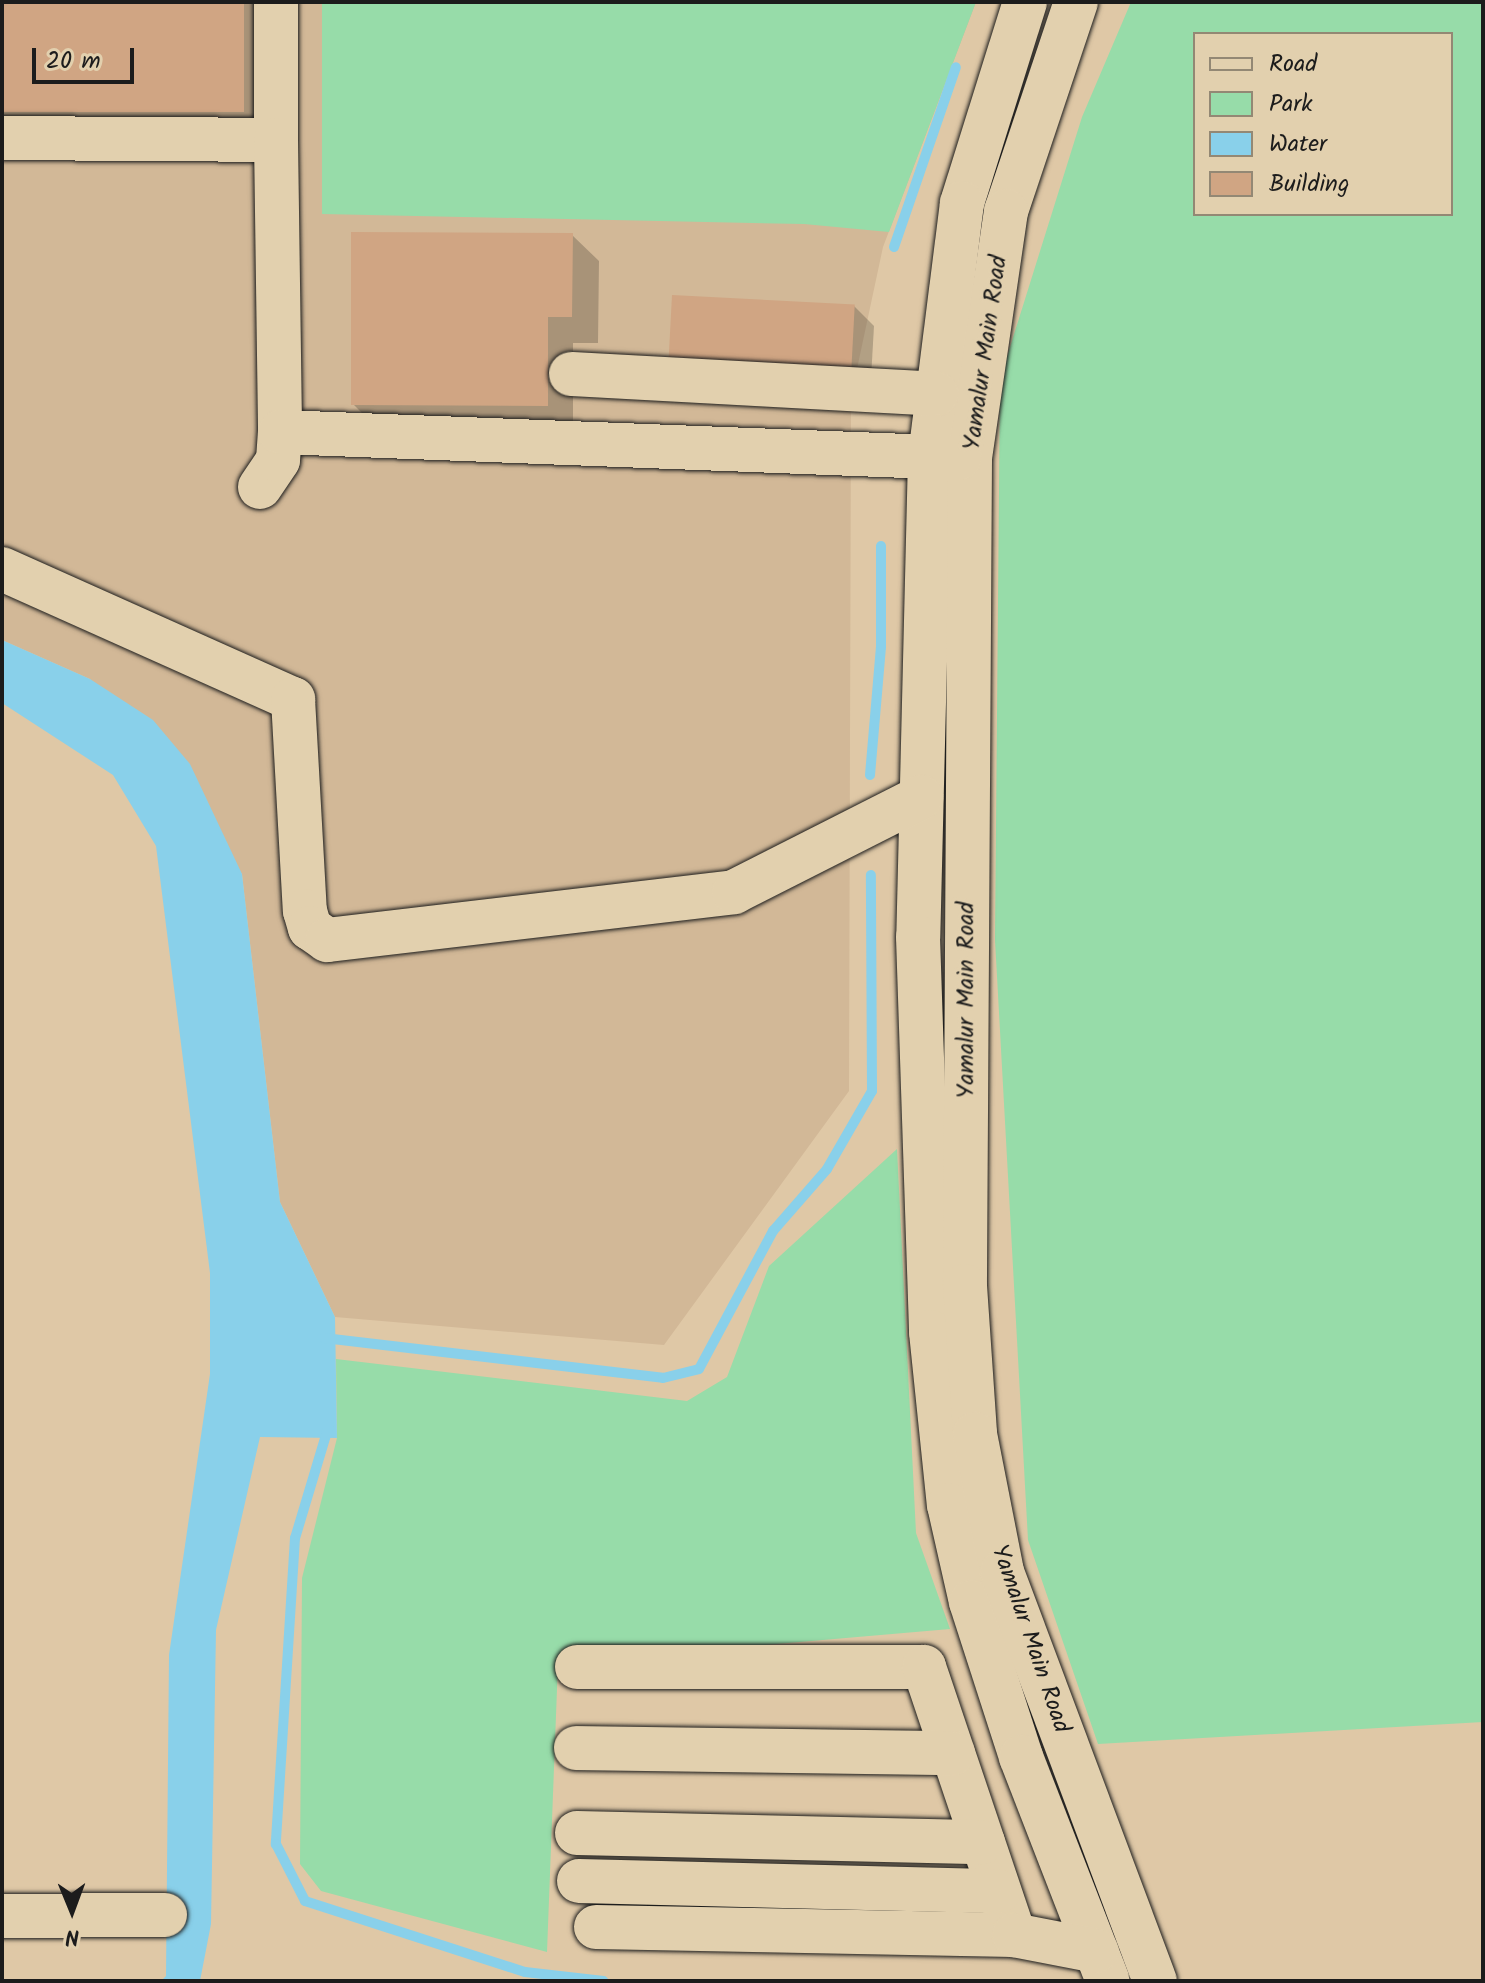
<!DOCTYPE html>
<style>
body{margin:0}
#map{position:relative;width:1485px;height:1983px;overflow:hidden;background:#dfc8a6;font-family:Kalam,sans-serif}
div>[style]{position:absolute}
[style*='--x']{left:calc(var(--x)*1px);top:calc(var(--y)*1px);width:calc(var(--w)*1px);rotate:calc(var(--a)*1deg)}
.built>*{inset:0;background:#d2b897}
.green>*{inset:0;background:#97dca9}
.water>*{inset:0;background:#89d0ea}
.shadow>*{inset:0;background:#0003;transform-origin:0 0}
.stream>*{height:10px;margin:-5px;padding:0 5px;transform-origin:5px;border-radius:5px;background:#89d0ea}
.building>*{inset:0;background:#d0a583;transform-origin:0 0}
.roads{filter:drop-shadow(0 0 2px #1c1c1c) drop-shadow(0 0 2px #1c1c1c)}
.minor>*{height:44px;margin:-22px;padding:0 22px;transform-origin:22px;border-radius:22px;background:#e2d0ae}
span{translate:-50% -50%;white-space:nowrap;text-align:center;line-height:1.15;-webkit-text-stroke:7px #e2d0ae;paint-order:stroke}
.street-label{font-size:24px;color:#1c1c1c}
.frame{position:absolute;inset:0;border:4px solid #1c1c1c;pointer-events:none}
.legend{position:absolute;left:1193px;top:32px;width:260px;height:184px;box-sizing:border-box;background:#e2d0ae;border:2px solid #938874;margin:0;padding:10px 14px;list-style:none;font-size:24px;color:#1c1c1c}
.legend li{display:flex;align-items:center;gap:16px;height:40px}
.legend b{width:40px;border:2px solid #938874}
.north{position:absolute;left:32px;top:1871px;width:80px;height:80px;-webkit-text-stroke:6px #e2d0ae;paint-order:stroke;rotate:179deg;font-size:22px;font-weight:700;line-height:32px;text-align:center;color:#1c1c1c}
.north::after{content:'';display:block;margin:auto;width:28px;height:36px;background:#1c1c1c;clip-path:polygon(50% 0,100% 100%,50% 72%,0 100%)}
.scale{position:absolute;left:32px;top:48px;width:102px;height:36px;box-sizing:border-box;border:4px solid #1c1c1c;border-top:0;padding-left:10px;font-size:24px;line-height:28px;white-space:nowrap;color:#1c1c1c;-webkit-text-stroke:6px #e2d0ae;paint-order:stroke}
</style>
<div id="map">
<div class="built">
<i style="clip-path:polygon(2px 2px,976px 2px,883px 247px,851px 397px,849px 1091px,664px 1345px,335px 1317px,280px 1202px,242px 874px,90px 679px,2px 640px)"></i>
</div>
<div class="green">
<i style="clip-path:polygon(322px 2px,976px 2px,889px 232px,804px 224px,322px 214px)"></i>
<i style="clip-path:polygon(evenodd,1131px 2px,1483px 2px,1483px 1722px,1098px 1744px,1028px 1540px,995px 940px,1000px 379px,1082px 117px,1131px 2px,1195px 34px,1451px 34px,1451px 214px,1195px 214px,1195px 34px)"></i>
<i style="clip-path:polygon(897px 1149px,916px 1533px,950px 1629px,558px 1663px,547px 1952px,321px 1891px,300px 1864px,302px 1578px,337px 1438px,336px 1359px,687px 1401px,727px 1377px,769px 1266px)"></i>
</div>
<div class="water">
<i style="clip-path:polygon(2px 640px,90px 679px,153px 720px,190px 764px,242px 874px,280px 1202px,335px 1317px,337px 1438px,260px 1437px,216px 1630px,211px 1924px,200px 1981px,161px 1981px,166px 1976px,169px 1655px,210px 1374px,210px 1273px,156px 846px,113px 775px,2px 703px)"></i>
</div>
<div class="shadow">
<i style="left:2px;top:2px;width:276px;height:147px"></i>
<i style="clip-path:polygon(572px 235px,599px 261px,598px 343px,573px 343px,573px 431px,379px 430px,353px 404px)"></i>
<i style="clip-path:polygon(674px 298px,854px 306px,874px 326px,870px 396px)"></i>
</div>
<div class="stream">
<i style="--x:894;--y:247;--w:190;--a:-71"></i>
<i style="--x:870;--y:775;--w:128;--a:-85.1"></i>
<i style="--x:881;--y:647;--w:101;--a:-90"></i>
<i style="--x:324;--y:1338;--w:341;--a:6.7"></i>
<i style="--x:663;--y:1378;--w:37;--a:-14"></i>
<i style="--x:699;--y:1369;--w:157;--a:-61.8"></i>
<i style="--x:773;--y:1231;--w:82;--a:-48.9"></i>
<i style="--x:827;--y:1169;--w:90;--a:-60"></i>
<i style="--x:872;--y:1091;--w:216;--a:-90.3"></i>
<i style="--x:329;--y:1425;--w:118;--a:106.7"></i>
<i style="--x:295;--y:1538;--w:307;--a:93.6"></i>
<i style="--x:276;--y:1844;--w:64;--a:63"></i>
<i style="--x:305;--y:1901;--w:231;--a:17.9"></i>
<i style="--x:525;--y:1972;--w:79;--a:6.6"></i>
</div>
<div class="building">
<i style="left:2px;top:2px;width:242px;height:110px"></i>
<i style="clip-path:polygon(351px 232px,573px 233px,572px 317px,548px 317px,548px 406px,351px 405px)"></i>
<i style="left:672px;top:295px;width:183px;height:73px;rotate:3deg"></i>
</div>
<div class="roads">
<div class="minor">
<i style="--x:1025;--y:2;--w:211;--a:107.4"></i>
<i style="--x:962;--y:203;--w:256;--a:97.2"></i>
<i style="--x:930;--y:457;--w:480;--a:91.4"></i>
<i style="--x:918;--y:937;--w:395;--a:88.1"></i>
<i style="--x:931;--y:1332;--w:174;--a:84.1"></i>
<i style="--x:949;--y:1505;--w:99;--a:77.2"></i>
<i style="--x:971;--y:1602;--w:163;--a:72.1"></i>
<i style="--x:1021;--y:1757;--w:240;--a:68.8"></i>
<i style="--x:1076;--y:2;--w:220;--a:108.5"></i>
<i style="--x:1006;--y:211;--w:250;--a:98.3"></i>
<i style="--x:970;--y:458;--w:828;--a:90.35"></i>
<i style="--x:965;--y:1286;--w:148;--a:86.1"></i>
<i style="--x:975;--y:1434;--w:141;--a:78.9"></i>
<i style="--x:1002;--y:1572;--w:437;--a:69.5"></i>
<i style="--x:2;--y:138;--w:274;--a:0.4"></i>
<i style="--x:276;--y:140;--w:138;--a:-90"></i>
<i style="--x:276;--y:140;--w:292;--a:89.2"></i>
<i style="--x:571;--y:374;--w:366;--a:3.1"></i>
<i style="--x:260;--y:487;--w:32;--a:-56"></i>
<i style="--x:278;--y:460;--w:28;--a:-86"></i>
<i style="--x:280;--y:432;--w:680;--a:2.19"></i>
<i style="--x:2;--y:569;--w:319;--a:24.1"></i>
<i style="--x:293;--y:699;--w:212;--a:86.8"></i>
<i style="--x:305;--y:911;--w:18;--a:74"></i>
<i style="--x:310;--y:928;--w:21;--a:35"></i>
<i style="--x:327;--y:940;--w:410;--a:-6.7"></i>
<i style="--x:734;--y:892;--w:210;--a:-26.9"></i>
<i style="--x:577;--y:1667;--w:347;--a:0"></i>
<i style="--x:924;--y:1667;--w:283;--a:71.4"></i>
<i style="--x:576;--y:1748;--w:377;--a:0.8"></i>
<i style="--x:577;--y:1833;--w:406;--a:1.3"></i>
<i style="--x:579;--y:1881;--w:420;--a:1.4"></i>
<i style="--x:2;--y:1916;--w:163;--a:-0.4"></i>
<i style="--x:596;--y:1927;--w:418;--a:1.1"></i>
<i style="--x:1014;--y:1935;--w:84;--a:11"></i>
</div>
</div>
<div class="street-label">
<span style="left:986px;top:353px;rotate:-82deg">Yamalur Main Road</span>
<span style="left:967px;top:1000px;rotate:-90deg">Yamalur Main Road</span>
<span style="left:1030px;top:1639px;rotate:71deg">Yamalur Main Road</span>
</div>
<div class="frame"></div>
<ul class="legend">
<li><b style="height:10px;background:#e2d0ae"></b>Road</li>
<li><b style="height:22px;background:#97dca9"></b>Park</li>
<li><b style="height:22px;background:#89d0ea"></b>Water</li>
<li><b style="height:22px;background:#d0a583"></b>Building</li>
</ul>
<div class="north">N</div>
<div class="scale">20 m</div>
</div>
